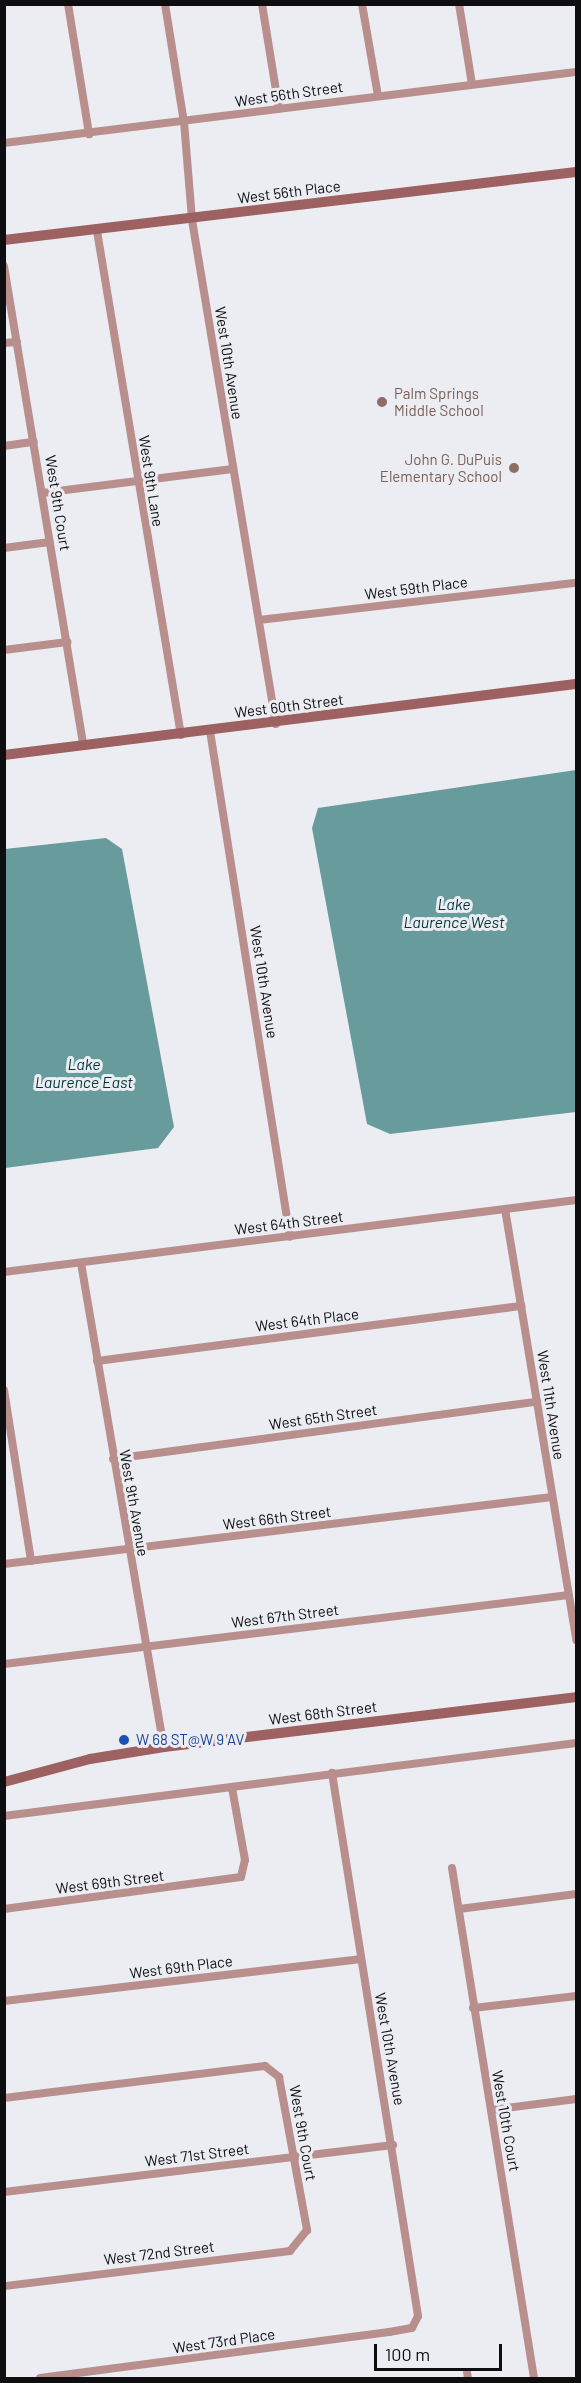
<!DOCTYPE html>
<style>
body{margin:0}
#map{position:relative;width:581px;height:2383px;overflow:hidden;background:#ecedf2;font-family:Barlow,sans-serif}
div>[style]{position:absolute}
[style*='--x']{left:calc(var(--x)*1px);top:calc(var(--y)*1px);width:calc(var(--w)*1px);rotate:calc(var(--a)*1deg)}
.water>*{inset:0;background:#689b9c}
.street>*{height:8px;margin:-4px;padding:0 4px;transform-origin:4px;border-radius:4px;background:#b98f8e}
.secondary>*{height:10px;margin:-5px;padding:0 5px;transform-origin:5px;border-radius:5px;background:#9d6161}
.dots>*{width:16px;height:16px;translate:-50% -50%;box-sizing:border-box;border:3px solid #ecedf2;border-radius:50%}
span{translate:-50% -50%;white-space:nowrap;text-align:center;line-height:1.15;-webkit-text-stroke:6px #ecedf2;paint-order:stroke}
.street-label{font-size:15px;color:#0e0e10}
.education-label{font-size:15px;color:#785e54}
.left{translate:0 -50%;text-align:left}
.right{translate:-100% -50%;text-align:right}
.transit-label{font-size:15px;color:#164399}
.water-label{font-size:16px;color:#013537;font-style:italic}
.frame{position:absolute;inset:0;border:6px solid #0e0e10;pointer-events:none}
.scale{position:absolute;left:374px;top:2344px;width:128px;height:27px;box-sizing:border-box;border:3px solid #0e0e10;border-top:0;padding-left:8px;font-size:18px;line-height:21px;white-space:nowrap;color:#0e0e10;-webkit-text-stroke:4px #ecedf2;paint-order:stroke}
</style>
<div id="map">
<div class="water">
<i style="clip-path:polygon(576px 770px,576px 1112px,390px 1134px,367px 1124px,312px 828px,318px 808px)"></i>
<i style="clip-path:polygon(106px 838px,122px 849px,174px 1127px,158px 1148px,5px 1168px,5px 849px)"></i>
</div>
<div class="street">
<i style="--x:68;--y:4;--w:132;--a:80.8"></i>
<i style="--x:165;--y:4;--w:120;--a:80.9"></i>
<i style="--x:184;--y:122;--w:98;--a:85.3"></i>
<i style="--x:192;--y:220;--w:511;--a:80.54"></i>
<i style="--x:262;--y:4;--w:106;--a:80.8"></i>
<i style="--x:362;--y:4;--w:93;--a:80.1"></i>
<i style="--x:459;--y:4;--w:81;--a:80.8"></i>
<i style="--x:4;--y:143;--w:576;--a:-7.08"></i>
<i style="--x:97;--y:231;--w:511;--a:80.54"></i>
<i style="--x:4;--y:266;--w:485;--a:80.6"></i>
<i style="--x:4;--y:343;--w:13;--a:-4"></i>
<i style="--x:4;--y:446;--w:30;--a:-8"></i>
<i style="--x:42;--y:493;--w:192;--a:-7.2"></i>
<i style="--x:4;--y:548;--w:46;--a:-7.4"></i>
<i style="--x:259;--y:620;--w:319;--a:-6.7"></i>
<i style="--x:4;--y:650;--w:64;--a:-7.2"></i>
<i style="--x:210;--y:731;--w:512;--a:81.02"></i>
<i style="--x:505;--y:1209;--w:437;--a:80.6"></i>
<i style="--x:81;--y:1263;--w:491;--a:80.3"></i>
<i style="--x:4;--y:1272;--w:577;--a:-7.17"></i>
<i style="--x:97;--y:1361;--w:428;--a:-7.4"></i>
<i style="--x:4;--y:1390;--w:173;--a:81"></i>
<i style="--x:113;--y:1459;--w:428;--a:-7.7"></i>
<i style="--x:4;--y:1564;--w:552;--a:-6.97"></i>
<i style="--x:4;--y:1664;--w:569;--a:-6.96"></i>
<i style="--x:4;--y:1816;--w:577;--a:-7.27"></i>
<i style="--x:452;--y:1868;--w:517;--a:80.87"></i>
<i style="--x:4;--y:1909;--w:239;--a:-7.7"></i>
<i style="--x:241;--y:1877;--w:17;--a:-77"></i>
<i style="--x:245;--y:1860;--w:73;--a:-100.2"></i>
<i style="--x:459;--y:1909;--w:118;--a:-7.3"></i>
<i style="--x:4;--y:2001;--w:358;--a:-6.7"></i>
<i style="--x:473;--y:2008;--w:104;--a:-6.6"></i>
<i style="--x:4;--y:2098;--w:263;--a:-7"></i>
<i style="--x:265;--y:2066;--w:18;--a:38"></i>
<i style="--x:279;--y:2077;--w:156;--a:79.6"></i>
<i style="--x:307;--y:2230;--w:27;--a:129"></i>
<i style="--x:290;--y:2251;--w:288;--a:173"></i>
<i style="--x:491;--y:2110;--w:86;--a:-7.4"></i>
<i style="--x:4;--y:2192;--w:392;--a:-6.9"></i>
<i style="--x:467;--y:2372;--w:6;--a:81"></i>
<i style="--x:40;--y:2378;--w:352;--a:-7.5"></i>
<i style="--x:389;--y:2332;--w:23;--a:-10"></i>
<i style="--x:412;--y:2328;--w:13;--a:-63"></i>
<i style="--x:418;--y:2316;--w:550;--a:-99"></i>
</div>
<div class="secondary">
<i style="--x:4;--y:240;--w:576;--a:-6.78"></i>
<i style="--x:4;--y:755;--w:576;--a:-7.08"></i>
<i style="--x:4;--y:1782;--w:89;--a:-15"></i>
<i style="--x:90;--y:1759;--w:75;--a:-9.2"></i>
<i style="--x:164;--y:1747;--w:415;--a:-6.9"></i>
</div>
<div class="dots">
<i style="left:382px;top:402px;background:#8d6e63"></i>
<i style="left:514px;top:468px;background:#8d6e63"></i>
<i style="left:124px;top:1740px;background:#1a4fb4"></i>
</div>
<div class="street-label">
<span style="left:289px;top:94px;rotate:-8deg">West 56th Street</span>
<span style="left:289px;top:192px;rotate:-7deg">West 56th Place</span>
<span style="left:229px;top:363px;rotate:81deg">West 10th Avenue</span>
<span style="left:151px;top:481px;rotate:81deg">West 9th Lane</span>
<span style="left:58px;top:503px;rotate:81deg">West 9th Court</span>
<span style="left:416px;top:588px;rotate:-7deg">West 59th Place</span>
<span style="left:289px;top:706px;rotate:-7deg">West 60th Street</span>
<span style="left:264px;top:982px;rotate:81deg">West 10th Avenue</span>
<span style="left:289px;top:1223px;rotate:-7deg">West 64th Street</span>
<span style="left:307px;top:1320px;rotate:-7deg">West 64th Place</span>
<span style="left:551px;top:1405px;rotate:81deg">West 11th Avenue</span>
<span style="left:323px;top:1417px;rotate:-8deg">West 65th Street</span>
<span style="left:134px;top:1503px;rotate:80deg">West 9th Avenue</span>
<span style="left:277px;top:1518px;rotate:-7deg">West 66th Street</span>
<span style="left:285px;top:1616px;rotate:-7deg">West 67th Street</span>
<span style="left:323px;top:1713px;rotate:-7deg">West 68th Street</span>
<span style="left:110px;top:1882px;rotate:-7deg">West 69th Street</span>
<span style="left:181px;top:1967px;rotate:-7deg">West 69th Place</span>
<span style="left:390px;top:2049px;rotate:80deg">West 10th Avenue</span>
<span style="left:506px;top:2121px;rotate:80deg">West 10th Court</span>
<span style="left:303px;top:2133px;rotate:80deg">West 9th Court</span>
<span style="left:197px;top:2155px;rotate:-7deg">West 71st Street</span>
<span style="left:159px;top:2253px;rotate:-7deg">West 72nd Street</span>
<span style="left:224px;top:2341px;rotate:-8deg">West 73rd Place</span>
</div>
<div class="education-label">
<span class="left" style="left:394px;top:402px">Palm Springs<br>Middle School</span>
<span class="right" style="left:502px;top:468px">John G. DuPuis<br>Elementary School</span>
</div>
<div class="transit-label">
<span class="left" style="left:136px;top:1740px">W 68 ST@W 9 AV</span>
</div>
<div class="water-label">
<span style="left:454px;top:913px">Lake<br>Laurence West</span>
<span style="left:84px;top:1073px">Lake<br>Laurence East</span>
</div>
<div class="frame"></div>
<div class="scale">100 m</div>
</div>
